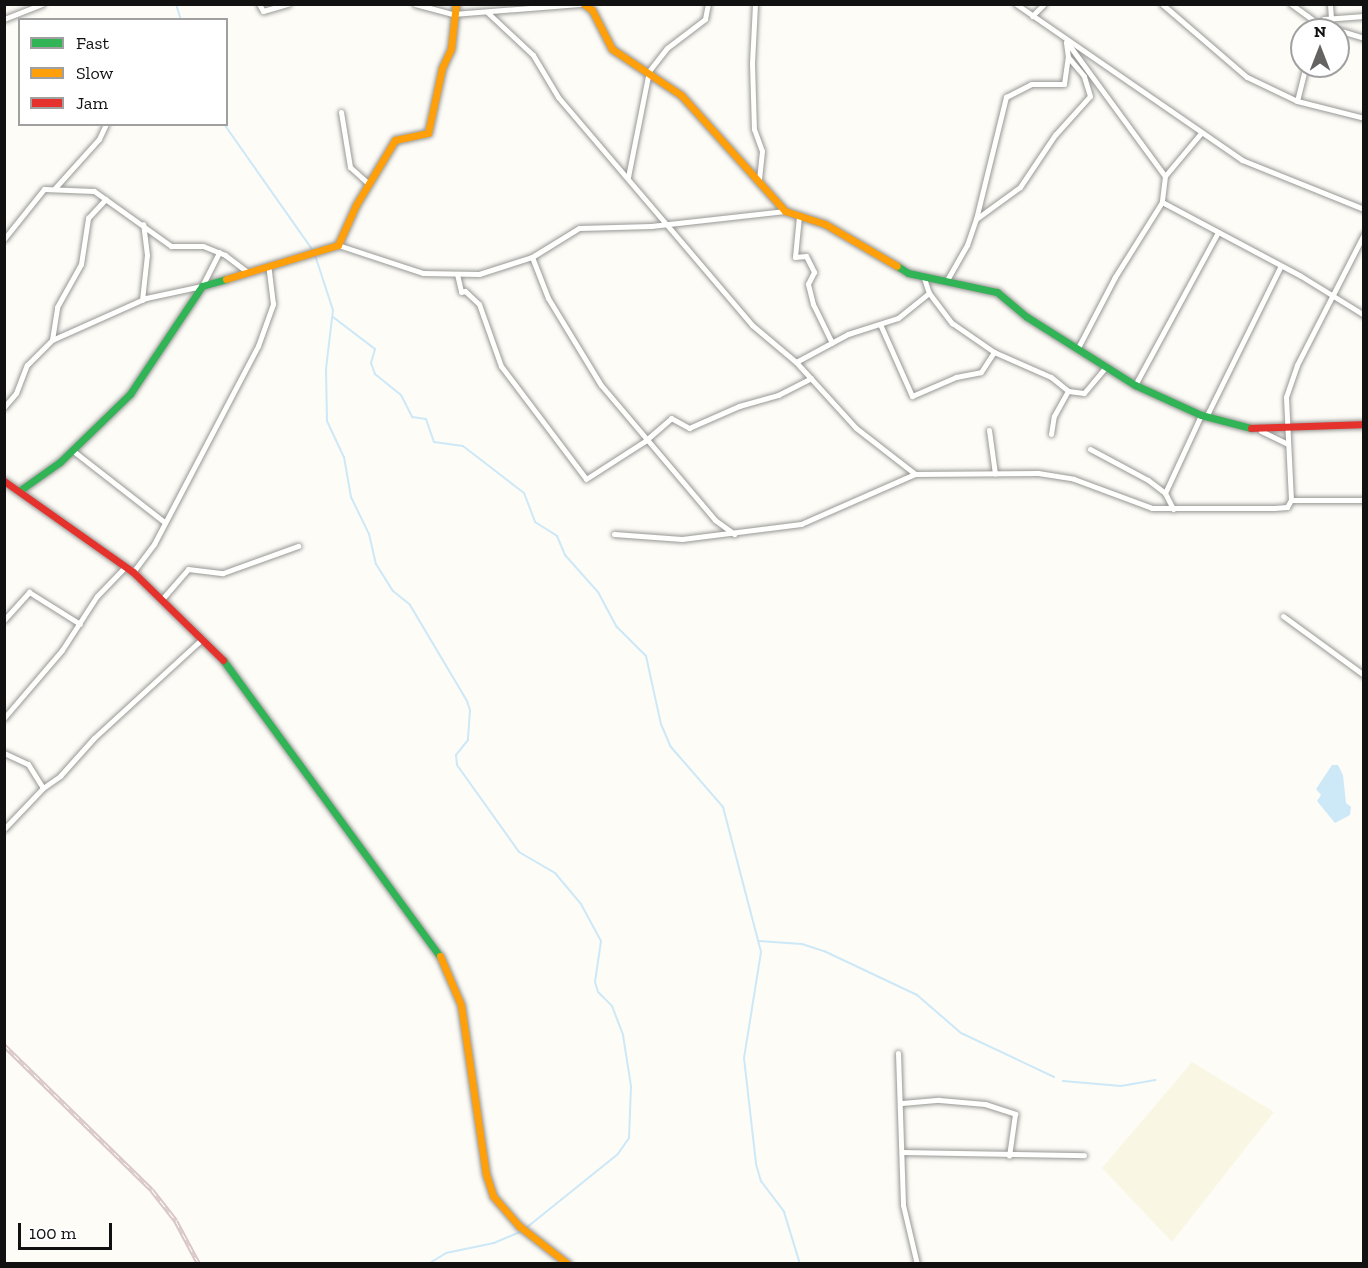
<!DOCTYPE html>
<style>
body{margin:0}
#map{position:relative;width:1368px;height:1268px;overflow:hidden;background:#fdfcf7;font-family:"Zilla Slab",serif}
div>[style]{position:absolute}
[style*='--x']{left:calc(var(--x)*1px);top:calc(var(--y)*1px);width:calc(var(--w)*1px);rotate:calc(var(--a)*1deg)}
.farmland>*{inset:0;background:#f9f7e4}
.water>*{inset:0;background:#cde8f7}
.stream>*{height:2px;margin:-1px;padding:0 1px;transform-origin:1px;border-radius:1px;background:#cde8f7}
.roads{filter:drop-shadow(0 0 2px #979795) drop-shadow(0 0 2px #979795)}
.street>*{height:5px;margin:-2.5px;padding:0 2.5px;transform-origin:2.5px;border-radius:2.5px;background:#fffffe}
.fast>*{height:7px;margin:-3.5px;padding:0 3.5px;transform-origin:3.5px;border-radius:3.5px;background:#30b455}
.slow>*{height:7px;margin:-3.5px;padding:0 3.5px;transform-origin:3.5px;border-radius:3.5px;background:#ff9f0a}
.jam>*{height:7px;margin:-3.5px;padding:0 3.5px;transform-origin:3.5px;border-radius:3.5px;background:#e5322d}
.rail>*{height:4.5px;margin-top:-2.25px;transform-origin:0;background:repeating-linear-gradient(90deg,#fff 0 7px,#d9c6c7 0 14px);box-sizing:border-box;border-block:2px solid #d9c6c7}
span{translate:-50% -50%;white-space:nowrap;text-align:center;line-height:1.15;-webkit-text-stroke:6px #fff;paint-order:stroke}
.frame{position:absolute;inset:0;border:6px solid #111;pointer-events:none}
.legend{position:absolute;left:18px;top:18px;width:210px;height:108px;box-sizing:border-box;background:#fff;border:2px solid #a0a0a0;margin:0;padding:8px 10px;list-style:none;font-size:18px;color:#111}
.legend li{display:flex;align-items:center;gap:12px;height:30px}
.legend b{width:30px;border:2px solid #a0a0a0}
.north{position:absolute;left:1290px;top:18px;width:60px;height:60px;box-sizing:border-box;background:#fff;border:2px solid #a0a0a0;border-radius:50%;rotate:0deg;font-size:16px;font-weight:700;line-height:24px;text-align:center;color:#111}
.north::after{content:'';display:block;margin:auto;width:21px;height:27px;background:#646362;clip-path:polygon(50% 0,100% 100%,50% 72%,0 100%)}
.scale{position:absolute;left:18px;top:1223px;width:94px;height:27px;box-sizing:border-box;border:3px solid #111;border-top:0;padding-left:8px;font-size:18px;line-height:21px;white-space:nowrap;color:#111;-webkit-text-stroke:4px #fff;paint-order:stroke}
</style>
<div id="map">
<div class="farmland">
<i style="clip-path:polygon(1192px 1062px,1274px 1112px,1172px 1242px,1102px 1168px)"></i>
</div>
<div class="water">
<i style="clip-path:polygon(1332px 765px,1338px 765px,1343px 775px,1346px 803px,1351px 807px,1350px 815px,1335px 823px,1317px 801px,1321px 795px,1316px 789px)"></i>
</div>
<div class="stream">
<i style="--x:176;--y:4;--w:17;--a:73"></i>
<i style="--x:224;--y:124;--w:156;--a:54.9"></i>
<i style="--x:314;--y:252;--w:61;--a:71.9"></i>
<i style="--x:333;--y:310;--w:59;--a:96.8"></i>
<i style="--x:326;--y:369;--w:52;--a:88.9"></i>
<i style="--x:327;--y:421;--w:40;--a:65"></i>
<i style="--x:344;--y:457;--w:41;--a:80.1"></i>
<i style="--x:351;--y:497;--w:41;--a:64.1"></i>
<i style="--x:369;--y:534;--w:31;--a:77"></i>
<i style="--x:376;--y:564;--w:32;--a:58"></i>
<i style="--x:393;--y:591;--w:22;--a:39"></i>
<i style="--x:410;--y:605;--w:112;--a:59.3"></i>
<i style="--x:467;--y:701;--w:9;--a:72"></i>
<i style="--x:470;--y:710;--w:30;--a:94"></i>
<i style="--x:468;--y:740;--w:19;--a:129"></i>
<i style="--x:456;--y:755;--w:10;--a:84"></i>
<i style="--x:457;--y:765;--w:107;--a:54.5"></i>
<i style="--x:519;--y:852;--w:42;--a:30.3"></i>
<i style="--x:555;--y:873;--w:40;--a:50"></i>
<i style="--x:581;--y:904;--w:42;--a:61.6"></i>
<i style="--x:601;--y:941;--w:41;--a:98.3"></i>
<i style="--x:595;--y:982;--w:10;--a:73"></i>
<i style="--x:598;--y:992;--w:20;--a:45"></i>
<i style="--x:612;--y:1006;--w:31;--a:69"></i>
<i style="--x:623;--y:1035;--w:52;--a:81.1"></i>
<i style="--x:631;--y:1086;--w:52;--a:92.2"></i>
<i style="--x:629;--y:1138;--w:19;--a:125"></i>
<i style="--x:618;--y:1154;--w:118;--a:141.2"></i>
<i style="--x:333;--y:317;--w:53;--a:37.3"></i>
<i style="--x:375;--y:349;--w:15;--a:106"></i>
<i style="--x:371;--y:363;--w:12;--a:70"></i>
<i style="--x:375;--y:374;--w:33;--a:39"></i>
<i style="--x:401;--y:395;--w:25;--a:63"></i>
<i style="--x:412;--y:417;--w:14;--a:8"></i>
<i style="--x:426;--y:419;--w:24;--a:71"></i>
<i style="--x:434;--y:442;--w:29;--a:8"></i>
<i style="--x:463;--y:446;--w:77;--a:37.6"></i>
<i style="--x:524;--y:493;--w:31;--a:69"></i>
<i style="--x:535;--y:522;--w:26;--a:32"></i>
<i style="--x:557;--y:536;--w:21;--a:67"></i>
<i style="--x:565;--y:555;--w:50;--a:48.3"></i>
<i style="--x:598;--y:592;--w:40;--a:62"></i>
<i style="--x:617;--y:627;--w:41;--a:45"></i>
<i style="--x:646;--y:656;--w:70;--a:77.6"></i>
<i style="--x:661;--y:724;--w:25;--a:67"></i>
<i style="--x:671;--y:747;--w:79;--a:49.1"></i>
<i style="--x:723;--y:807;--w:150;--a:75.3"></i>
<i style="--x:761;--y:952;--w:107;--a:99.1"></i>
<i style="--x:744;--y:1058;--w:107;--a:83.5"></i>
<i style="--x:756;--y:1164;--w:18;--a:74"></i>
<i style="--x:761;--y:1181;--w:39;--a:53"></i>
<i style="--x:784;--y:1212;--w:54;--a:72.9"></i>
<i style="--x:759;--y:941;--w:43;--a:4"></i>
<i style="--x:802;--y:944;--w:23;--a:18"></i>
<i style="--x:824;--y:951;--w:103;--a:25.3"></i>
<i style="--x:917;--y:995;--w:58;--a:40.8"></i>
<i style="--x:961;--y:1033;--w:103;--a:25.3"></i>
<i style="--x:1063;--y:1081;--w:58;--a:4.9"></i>
<i style="--x:1121;--y:1086;--w:35;--a:-10"></i>
<i style="--x:428;--y:1264;--w:21;--a:-31"></i>
<i style="--x:446;--y:1253;--w:49;--a:-11.8"></i>
<i style="--x:494;--y:1243;--w:30;--a:-23"></i>
</div>
<div class="roads">
<div class="street">
<i style="--x:259;--y:4;--w:8;--a:60"></i>
<i style="--x:263;--y:11;--w:26;--a:-16"></i>
<i style="--x:415;--y:4;--w:39;--a:15"></i>
<i style="--x:453;--y:14;--w:127;--a:-4.5"></i>
<i style="--x:755;--y:4;--w:59;--a:92.9"></i>
<i style="--x:752;--y:63;--w:66;--a:88.3"></i>
<i style="--x:754;--y:129;--w:23;--a:70"></i>
<i style="--x:762;--y:151;--w:31;--a:96"></i>
<i style="--x:1016;--y:4;--w:275;--a:34.6"></i>
<i style="--x:1242;--y:160;--w:131;--a:21.9"></i>
<i style="--x:1162;--y:4;--w:112;--a:40.7"></i>
<i style="--x:1247;--y:77;--w:55;--a:25.6"></i>
<i style="--x:1297;--y:101;--w:69;--a:14.2"></i>
<i style="--x:1291;--y:4;--w:32;--a:36"></i>
<i style="--x:1317;--y:23;--w:22;--a:18"></i>
<i style="--x:1330;--y:4;--w:14;--a:86"></i>
<i style="--x:487;--y:12;--w:63;--a:43.1"></i>
<i style="--x:533;--y:55;--w:49;--a:59.2"></i>
<i style="--x:558;--y:97;--w:299;--a:49.6"></i>
<i style="--x:752;--y:325;--w:57;--a:40.1"></i>
<i style="--x:796;--y:362;--w:89;--a:47.7"></i>
<i style="--x:856;--y:428;--w:75;--a:37.9"></i>
<i style="--x:1032;--y:16;--w:17;--a:-45"></i>
<i style="--x:4;--y:19;--w:41;--a:-21.5"></i>
<i style="--x:1315;--y:30;--w:14;--a:-51"></i>
<i style="--x:1324;--y:19;--w:40;--a:-4.3"></i>
<i style="--x:1338;--y:30;--w:27;--a:17"></i>
<i style="--x:1069;--y:45;--w:162;--a:53.8"></i>
<i style="--x:1165;--y:176;--w:26;--a:97"></i>
<i style="--x:1162;--y:202;--w:89;--a:122.1"></i>
<i style="--x:1115;--y:277;--w:78;--a:117.6"></i>
<i style="--x:1297;--y:101;--w:36;--a:-76"></i>
<i style="--x:341;--y:112;--w:56;--a:80.7"></i>
<i style="--x:350;--y:167;--w:24;--a:42"></i>
<i style="--x:1165;--y:176;--w:56;--a:-50.1"></i>
<i style="--x:628;--y:177;--w:108;--a:-78.8"></i>
<i style="--x:649;--y:71;--w:29;--a:-52"></i>
<i style="--x:667;--y:48;--w:48;--a:-37.3"></i>
<i style="--x:705;--y:19;--w:15;--a:-79"></i>
<i style="--x:55;--y:188;--w:66;--a:-48.1"></i>
<i style="--x:99;--y:139;--w:17;--a:-65"></i>
<i style="--x:1162;--y:202;--w:157;--a:28"></i>
<i style="--x:1301;--y:276;--w:74;--a:31.8"></i>
<i style="--x:799;--y:216;--w:41;--a:95.6"></i>
<i style="--x:795;--y:257;--w:11;--a:-5"></i>
<i style="--x:806;--y:256;--w:18;--a:63"></i>
<i style="--x:814;--y:272;--w:13;--a:117"></i>
<i style="--x:808;--y:284;--w:21;--a:76"></i>
<i style="--x:813;--y:304;--w:43;--a:64"></i>
<i style="--x:976;--y:219;--w:126;--a:-76.2"></i>
<i style="--x:1006;--y:97;--w:28;--a:-27"></i>
<i style="--x:1031;--y:84;--w:33;--a:0"></i>
<i style="--x:1064;--y:84;--w:27;--a:-82"></i>
<i style="--x:4;--y:239;--w:64;--a:-51.3"></i>
<i style="--x:44;--y:189;--w:50;--a:2.3"></i>
<i style="--x:94;--y:191;--w:95;--a:35.5"></i>
<i style="--x:171;--y:246;--w:32;--a:0"></i>
<i style="--x:203;--y:246;--w:24;--a:22"></i>
<i style="--x:225;--y:255;--w:26;--a:37"></i>
<i style="--x:338;--y:245;--w:89;--a:18.2"></i>
<i style="--x:423;--y:273;--w:56;--a:1"></i>
<i style="--x:479;--y:274;--w:56;--a:-17.8"></i>
<i style="--x:532;--y:257;--w:55;--a:-31.7"></i>
<i style="--x:579;--y:228;--w:72;--a:-1.6"></i>
<i style="--x:651;--y:226;--w:135;--a:-6.4"></i>
<i style="--x:532;--y:257;--w:44;--a:68.7"></i>
<i style="--x:548;--y:298;--w:102;--a:58.7"></i>
<i style="--x:601;--y:385;--w:177;--a:49.8"></i>
<i style="--x:715;--y:520;--w:24;--a:36"></i>
<i style="--x:457;--y:274;--w:18;--a:77"></i>
<i style="--x:461;--y:292;--w:4;--a:-14"></i>
<i style="--x:465;--y:291;--w:19;--a:43"></i>
<i style="--x:479;--y:304;--w:66;--a:70.5"></i>
<i style="--x:501;--y:366;--w:141;--a:53"></i>
<i style="--x:586;--y:479;--w:70;--a:-32.8"></i>
<i style="--x:645;--y:441;--w:35;--a:-41"></i>
<i style="--x:671;--y:418;--w:21;--a:29"></i>
<i style="--x:689;--y:428;--w:55;--a:-23.7"></i>
<i style="--x:739;--y:406;--w:41;--a:-15.8"></i>
<i style="--x:778;--y:395;--w:37;--a:-27"></i>
<i style="--x:924;--y:278;--w:16;--a:72"></i>
<i style="--x:929;--y:293;--w:38;--a:53"></i>
<i style="--x:952;--y:323;--w:51;--a:34.6"></i>
<i style="--x:994;--y:352;--w:62;--a:23.7"></i>
<i style="--x:1051;--y:377;--w:22;--a:39"></i>
<i style="--x:1068;--y:391;--w:16;--a:7"></i>
<i style="--x:1084;--y:393;--w:34;--a:-50"></i>
<i style="--x:947;--y:280;--w:40;--a:-60.3"></i>
<i style="--x:967;--y:245;--w:28;--a:-71"></i>
<i style="--x:976;--y:219;--w:54;--a:-36"></i>
<i style="--x:1020;--y:187;--w:63;--a:-56.1"></i>
<i style="--x:1055;--y:135;--w:52;--a:-48.1"></i>
<i style="--x:1090;--y:96;--w:21;--a:-107"></i>
<i style="--x:1084;--y:76;--w:25;--a:-130"></i>
<i style="--x:1068;--y:57;--w:15;--a:-98"></i>
<i style="--x:142;--y:300;--w:45;--a:-83.7"></i>
<i style="--x:147;--y:255;--w:31;--a:-97"></i>
<i style="--x:880;--y:324;--w:79;--a:66"></i>
<i style="--x:912;--y:396;--w:48;--a:-23.4"></i>
<i style="--x:956;--y:377;--w:25;--a:-11"></i>
<i style="--x:981;--y:372;--w:24;--a:-57"></i>
<i style="--x:52;--y:340;--w:33;--a:-81"></i>
<i style="--x:57;--y:307;--w:49;--a:-60.8"></i>
<i style="--x:81;--y:264;--w:47;--a:-81.3"></i>
<i style="--x:88;--y:218;--w:26;--a:-47"></i>
<i style="--x:796;--y:362;--w:59;--a:-28.3"></i>
<i style="--x:848;--y:334;--w:52;--a:-17.7"></i>
<i style="--x:898;--y:318;--w:40;--a:-39"></i>
<i style="--x:1135;--y:385;--w:172;--a:-61.5"></i>
<i style="--x:4;--y:407;--w:18;--a:-49"></i>
<i style="--x:16;--y:393;--w:30;--a:-69"></i>
<i style="--x:27;--y:365;--w:35;--a:-45"></i>
<i style="--x:52;--y:340;--w:103;--a:-24.1"></i>
<i style="--x:146;--y:298;--w:57;--a:-12.1"></i>
<i style="--x:202;--y:286;--w:38;--a:-63"></i>
<i style="--x:1207;--y:415;--w:165;--a:-63.7"></i>
<i style="--x:989;--y:430;--w:44;--a:82.2"></i>
<i style="--x:1261;--y:431;--w:28;--a:26"></i>
<i style="--x:1051;--y:434;--w:18;--a:-81"></i>
<i style="--x:1054;--y:416;--w:29;--a:-61"></i>
<i style="--x:1090;--y:449;--w:66;--a:28.1"></i>
<i style="--x:1148;--y:480;--w:21;--a:37"></i>
<i style="--x:1165;--y:493;--w:18;--a:63"></i>
<i style="--x:72;--y:450;--w:115;--a:38"></i>
<i style="--x:1165;--y:493;--w:86;--a:-65.2"></i>
<i style="--x:1291;--y:500;--w:103;--a:-92.8"></i>
<i style="--x:1286;--y:397;--w:34;--a:-71"></i>
<i style="--x:1297;--y:365;--w:147;--a:-62.9"></i>
<i style="--x:614;--y:534;--w:68;--a:4.2"></i>
<i style="--x:682;--y:539;--w:120;--a:-7.2"></i>
<i style="--x:801;--y:524;--w:124;--a:-23.7"></i>
<i style="--x:915;--y:474;--w:123;--a:-0.5"></i>
<i style="--x:1038;--y:473;--w:36;--a:9"></i>
<i style="--x:1074;--y:479;--w:83;--a:20.4"></i>
<i style="--x:1152;--y:508;--w:122;--a:0"></i>
<i style="--x:1274;--y:508;--w:13;--a:-4"></i>
<i style="--x:1287;--y:507;--w:8;--a:-60"></i>
<i style="--x:1291;--y:500;--w:73;--a:0"></i>
<i style="--x:133;--y:572;--w:35;--a:-53"></i>
<i style="--x:154;--y:544;--w:224;--a:-62.3"></i>
<i style="--x:258;--y:346;--w:45;--a:-70.3"></i>
<i style="--x:273;--y:304;--w:38;--a:-97"></i>
<i style="--x:163;--y:598;--w:38;--a:-49"></i>
<i style="--x:188;--y:569;--w:35;--a:7"></i>
<i style="--x:223;--y:573;--w:80;--a:-19.8"></i>
<i style="--x:1283;--y:616;--w:100;--a:36.1"></i>
<i style="--x:4;--y:620;--w:38;--a:-48"></i>
<i style="--x:29;--y:592;--w:60;--a:32.1"></i>
<i style="--x:4;--y:718;--w:89;--a:-49.5"></i>
<i style="--x:62;--y:650;--w:64;--a:-57.1"></i>
<i style="--x:97;--y:596;--w:40;--a:-46"></i>
<i style="--x:4;--y:753;--w:26;--a:25"></i>
<i style="--x:28;--y:764;--w:28;--a:58"></i>
<i style="--x:43;--y:788;--w:57;--a:133.6"></i>
<i style="--x:43;--y:788;--w:21;--a:-35"></i>
<i style="--x:60;--y:776;--w:51;--a:-48.2"></i>
<i style="--x:94;--y:738;--w:147;--a:-42.5"></i>
<i style="--x:898;--y:1053;--w:152;--a:88.1"></i>
<i style="--x:903;--y:1205;--w:61;--a:76.7"></i>
<i style="--x:902;--y:1103;--w:37;--a:-5"></i>
<i style="--x:939;--y:1100;--w:46;--a:5"></i>
<i style="--x:985;--y:1104;--w:32;--a:18"></i>
<i style="--x:1015;--y:1114;--w:42;--a:98.1"></i>
<i style="--x:904;--y:1152;--w:180;--a:1"></i>
</div>
<div class="fast">
<i style="--x:897;--y:266;--w:13;--a:32"></i>
<i style="--x:908;--y:273;--w:91;--a:12.1"></i>
<i style="--x:997;--y:292;--w:39;--a:40"></i>
<i style="--x:1027;--y:317;--w:128;--a:32.2"></i>
<i style="--x:1135;--y:385;--w:72;--a:24.4"></i>
<i style="--x:1201;--y:415;--w:52;--a:14.6"></i>
<i style="--x:19;--y:491;--w:50;--a:-35.3"></i>
<i style="--x:60;--y:462;--w:98;--a:-44.2"></i>
<i style="--x:130;--y:394;--w:130;--a:-56.3"></i>
<i style="--x:202;--y:286;--w:25;--a:-16"></i>
<i style="--x:223;--y:660;--w:367;--a:53.8"></i>
</div>
<div class="slow">
<i style="--x:584;--y:4;--w:10;--a:37"></i>
<i style="--x:592;--y:10;--w:44;--a:62.9"></i>
<i style="--x:612;--y:49;--w:83;--a:33.7"></i>
<i style="--x:681;--y:95;--w:156;--a:48.1"></i>
<i style="--x:785;--y:211;--w:42;--a:18"></i>
<i style="--x:825;--y:224;--w:83;--a:30.3"></i>
<i style="--x:226;--y:279;--w:117;--a:-16.9"></i>
<i style="--x:338;--y:245;--w:44;--a:-65.8"></i>
<i style="--x:356;--y:205;--w:76;--a:-59"></i>
<i style="--x:395;--y:140;--w:34;--a:-12"></i>
<i style="--x:428;--y:133;--w:66;--a:-77.8"></i>
<i style="--x:442;--y:68;--w:21;--a:-65"></i>
<i style="--x:451;--y:49;--w:45;--a:-83.7"></i>
<i style="--x:440;--y:956;--w:53;--a:66.8"></i>
<i style="--x:461;--y:1005;--w:171;--a:81.6"></i>
<i style="--x:486;--y:1174;--w:23;--a:72"></i>
<i style="--x:493;--y:1196;--w:40;--a:49"></i>
<i style="--x:519;--y:1226;--w:62;--a:37.8"></i>
</div>
<div class="jam">
<i style="--x:1251;--y:428;--w:113;--a:-2"></i>
<i style="--x:4;--y:481;--w:158;--a:35.2"></i>
<i style="--x:133;--y:572;--w:126;--a:44.4"></i>
</div>
</div>
<div class="rail">
<i style="--x:4;--y:1045;--w:207;--a:44.4"></i>
<i style="--x:152;--y:1190;--w:39;--a:52"></i>
<i style="--x:176;--y:1221;--w:49;--a:61.9"></i>
</div>
<div class="frame"></div>
<ul class="legend">
<li><b style="height:8px;background:#30b455"></b>Fast</li>
<li><b style="height:8px;background:#ff9f0a"></b>Slow</li>
<li><b style="height:8px;background:#e5322d"></b>Jam</li>
</ul>
<div class="north">N</div>
<div class="scale">100 m</div>
</div>
